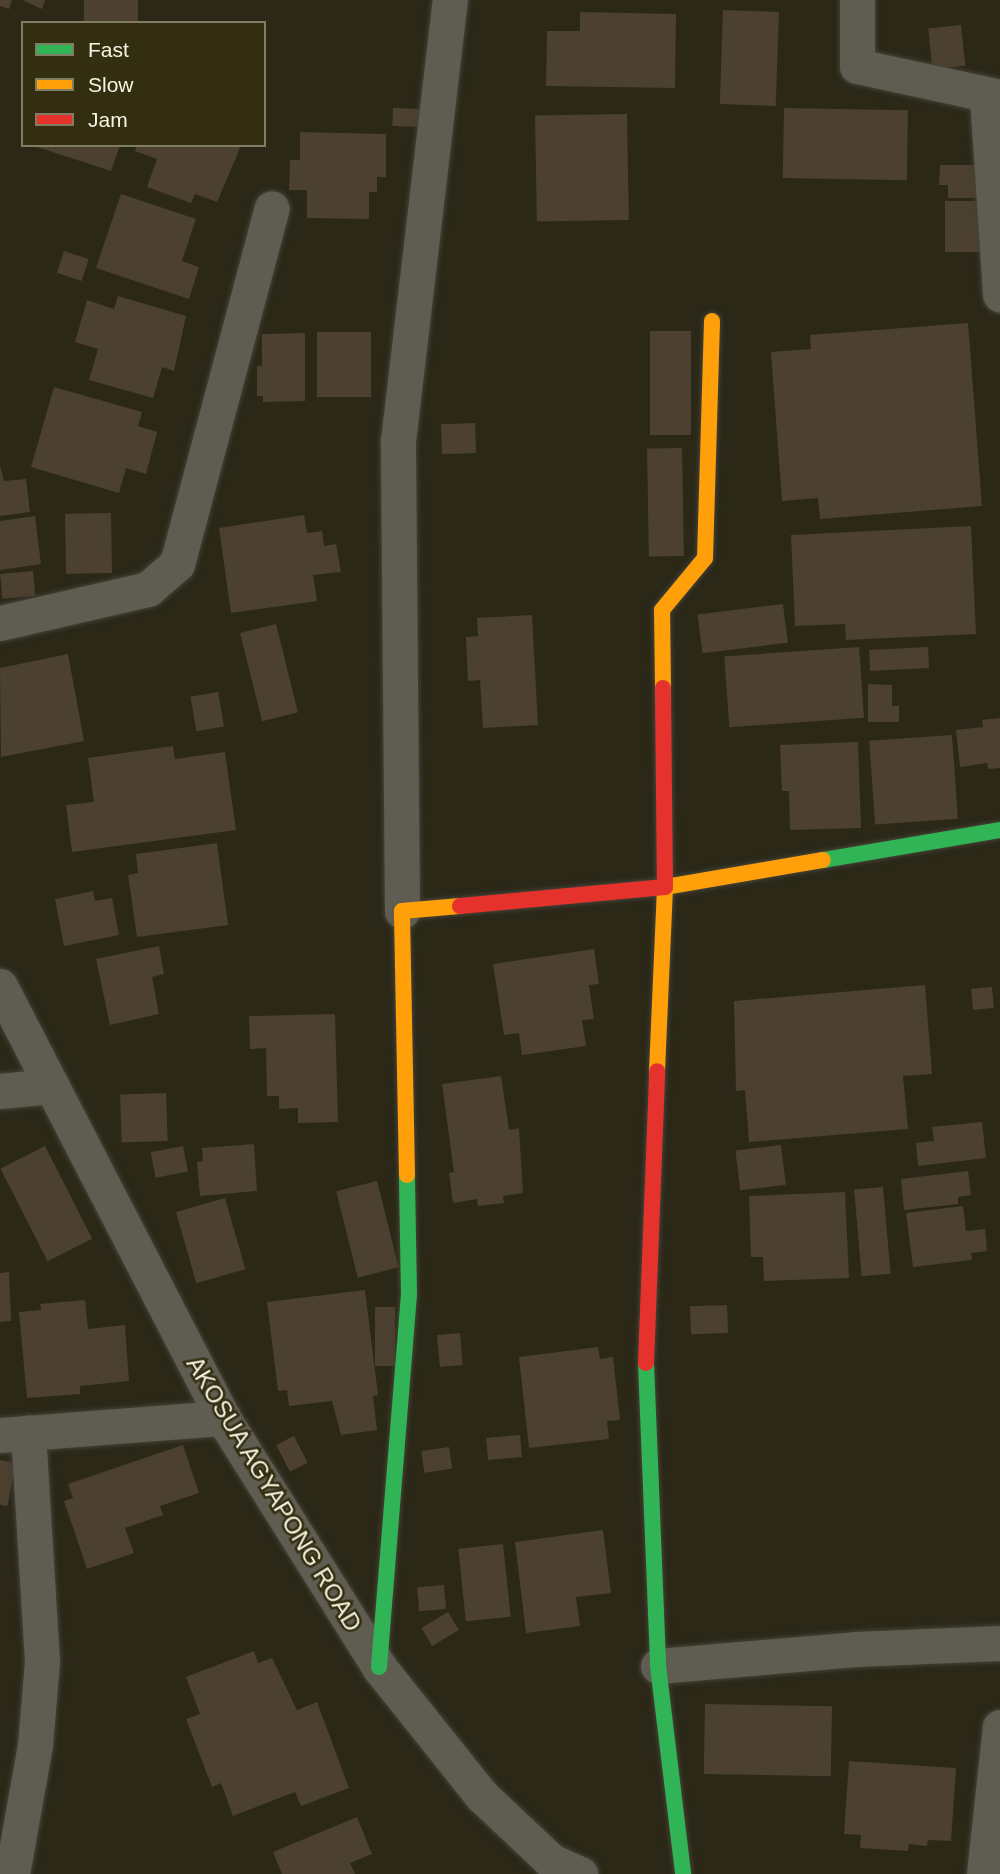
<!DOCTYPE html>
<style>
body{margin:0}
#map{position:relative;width:1000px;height:1874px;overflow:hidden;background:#2b2818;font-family:Helvetica,sans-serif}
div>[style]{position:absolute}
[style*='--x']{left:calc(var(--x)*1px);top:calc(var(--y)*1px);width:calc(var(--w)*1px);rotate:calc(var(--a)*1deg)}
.building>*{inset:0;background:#4c4030;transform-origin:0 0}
.roads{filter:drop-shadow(0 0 2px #444236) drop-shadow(0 0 2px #444236)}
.street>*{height:35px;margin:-17.5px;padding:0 17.5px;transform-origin:17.5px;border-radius:17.5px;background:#5f5d51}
.fast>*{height:16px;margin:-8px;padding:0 8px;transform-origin:8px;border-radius:8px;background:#30b455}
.slow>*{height:16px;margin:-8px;padding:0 8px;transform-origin:8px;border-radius:8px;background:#ff9f0a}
.jam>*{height:16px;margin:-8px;padding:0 8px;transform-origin:8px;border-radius:8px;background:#e5322d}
span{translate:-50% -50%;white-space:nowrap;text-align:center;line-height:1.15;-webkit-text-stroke:5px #332e10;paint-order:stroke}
.street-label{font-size:24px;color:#f6f3e2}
.legend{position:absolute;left:21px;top:21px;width:245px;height:126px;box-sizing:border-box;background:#332e10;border:2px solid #817d64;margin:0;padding:9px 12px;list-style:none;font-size:21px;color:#f6f3e2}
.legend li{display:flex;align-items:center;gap:14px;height:35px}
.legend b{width:35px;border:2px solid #817d64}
</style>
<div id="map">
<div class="building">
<i style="clip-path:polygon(0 0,12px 0,9px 9px,0 6px)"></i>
<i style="clip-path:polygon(22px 0,45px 0,42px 9px)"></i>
<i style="left:84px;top:0;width:54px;height:23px"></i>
<i style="left:723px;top:10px;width:56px;height:94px;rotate:2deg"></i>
<i style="clip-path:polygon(580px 12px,676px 14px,675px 88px,546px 86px,547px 31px,580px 31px)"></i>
<i style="left:961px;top:25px;width:41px;height:33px;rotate:84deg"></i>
<i style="left:393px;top:108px;width:28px;height:18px;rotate:2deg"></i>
<i style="left:784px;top:108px;width:124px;height:70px;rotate:1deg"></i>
<i style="left:627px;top:114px;width:106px;height:92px;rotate:89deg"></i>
<i style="clip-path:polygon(300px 132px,386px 134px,386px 177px,377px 177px,377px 192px,369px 192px,369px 219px,307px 218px,307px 190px,289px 190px,290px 160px,300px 160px)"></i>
<i style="clip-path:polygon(31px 145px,120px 145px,111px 171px)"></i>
<i style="clip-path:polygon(137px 145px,237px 145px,240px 148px,217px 202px,195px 194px,191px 203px,147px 187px,157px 159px,135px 151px)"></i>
<i style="clip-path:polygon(940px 165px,982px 165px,982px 198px,948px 198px,948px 185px,939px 185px)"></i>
<i style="clip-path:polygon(121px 194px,196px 219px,182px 261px,199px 267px,189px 299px,96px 268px)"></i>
<i style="left:945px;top:201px;width:37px;height:51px"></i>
<i style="left:64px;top:251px;width:26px;height:23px;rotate:18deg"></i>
<i style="clip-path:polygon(118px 296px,186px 316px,174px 371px,162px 367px,153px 398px,89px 380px,98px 349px,75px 342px,87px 300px,114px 309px)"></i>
<i style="clip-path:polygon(968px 323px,982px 506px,820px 519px,818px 498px,782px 501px,771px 352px,811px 349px,810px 335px)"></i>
<i style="left:650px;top:331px;width:41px;height:104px"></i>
<i style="left:317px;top:332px;width:54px;height:65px"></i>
<i style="clip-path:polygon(305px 333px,305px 401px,263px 402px,263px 396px,257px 396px,257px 366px,262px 366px,262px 334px)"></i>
<i style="clip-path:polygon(54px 387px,142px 412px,138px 426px,157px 432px,146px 474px,126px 468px,119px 493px,31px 467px)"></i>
<i style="left:475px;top:423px;width:30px;height:34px;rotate:88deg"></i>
<i style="left:682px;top:448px;width:108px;height:35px;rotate:89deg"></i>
<i style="clip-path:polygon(0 466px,4px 481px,26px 479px,30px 512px,0 516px)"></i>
<i style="left:111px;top:513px;width:60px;height:46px;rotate:89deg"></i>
<i style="clip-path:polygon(304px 515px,307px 533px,322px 531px,324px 546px,336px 544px,341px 572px,313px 575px,317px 601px,231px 613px,219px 528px)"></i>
<i style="clip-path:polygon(35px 516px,41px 564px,0 570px,0 521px)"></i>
<i style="clip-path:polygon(971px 526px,976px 634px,846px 640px,845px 624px,795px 626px,791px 535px)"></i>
<i style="left:33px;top:571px;width:25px;height:33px;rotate:85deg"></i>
<i style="left:783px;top:604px;width:39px;height:86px;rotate:83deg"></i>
<i style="clip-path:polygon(532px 615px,538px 725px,483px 728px,480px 680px,468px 681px,466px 637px,478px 636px,477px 618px)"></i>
<i style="left:276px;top:624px;width:91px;height:37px;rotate:76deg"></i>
<i style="left:859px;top:647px;width:71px;height:135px;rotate:86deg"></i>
<i style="left:928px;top:647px;width:21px;height:59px;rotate:87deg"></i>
<i style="clip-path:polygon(68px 654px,84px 741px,1px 757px,0 668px)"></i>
<i style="clip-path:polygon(868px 684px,892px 685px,892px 706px,899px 706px,899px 722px,868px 722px)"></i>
<i style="left:218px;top:692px;width:35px;height:28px;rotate:80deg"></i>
<i style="clip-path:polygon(1000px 718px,1000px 768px,988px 769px,987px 763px,960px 767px,956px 730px,983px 727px,982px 720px)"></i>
<i style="left:952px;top:735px;width:84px;height:83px;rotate:86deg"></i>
<i style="clip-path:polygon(858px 742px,861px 828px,790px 830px,789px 791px,782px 791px,780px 745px)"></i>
<i style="clip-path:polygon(173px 746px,175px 759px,225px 752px,236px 830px,72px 852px,66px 805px,94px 802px,88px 758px)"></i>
<i style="clip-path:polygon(217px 843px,228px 925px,137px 937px,128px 875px,138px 873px,136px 854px)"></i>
<i style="clip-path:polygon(93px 891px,95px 901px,112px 898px,119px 935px,64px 946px,55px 899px)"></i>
<i style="clip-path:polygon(159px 946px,164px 974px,152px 977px,159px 1014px,110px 1025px,96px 959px)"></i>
<i style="clip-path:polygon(594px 949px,599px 984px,589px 985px,594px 1019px,582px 1020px,586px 1046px,522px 1055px,519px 1033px,504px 1035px,493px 964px)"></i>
<i style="clip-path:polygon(925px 985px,932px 1074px,903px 1076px,908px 1129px,749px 1142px,745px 1090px,736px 1091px,734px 1001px)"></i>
<i style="left:992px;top:987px;width:21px;height:21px;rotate:85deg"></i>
<i style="clip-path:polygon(335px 1014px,338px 1122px,298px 1123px,298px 1108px,279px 1109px,279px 1096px,267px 1096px,266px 1048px,250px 1049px,249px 1016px)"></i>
<i style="clip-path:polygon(501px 1076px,509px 1130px,519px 1128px,523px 1193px,503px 1196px,504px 1203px,478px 1206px,477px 1199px,453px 1203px,449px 1173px,454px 1172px,442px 1084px)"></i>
<i style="left:166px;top:1093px;width:48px;height:46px;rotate:88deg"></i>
<i style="clip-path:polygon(982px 1122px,986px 1158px,918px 1166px,916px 1143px,934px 1141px,932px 1127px)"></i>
<i style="clip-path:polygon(254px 1144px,257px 1191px,200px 1196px,197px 1162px,203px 1161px,202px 1148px)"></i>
<i style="left:781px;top:1145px;width:40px;height:46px;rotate:83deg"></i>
<i style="left:45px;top:1146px;width:104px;height:50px;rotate:63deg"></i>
<i style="left:183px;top:1146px;width:26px;height:33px;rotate:79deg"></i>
<i style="clip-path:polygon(968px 1171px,971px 1195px,958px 1197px,958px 1204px,904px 1210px,901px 1179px)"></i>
<i style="left:377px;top:1181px;width:89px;height:42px;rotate:76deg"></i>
<i style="left:883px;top:1187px;width:87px;height:29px;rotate:85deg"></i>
<i style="clip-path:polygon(845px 1192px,849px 1278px,764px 1281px,763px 1257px,751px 1257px,749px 1196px)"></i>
<i style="left:225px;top:1198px;width:74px;height:51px;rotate:74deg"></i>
<i style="clip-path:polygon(963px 1206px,966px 1231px,985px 1229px,987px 1251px,971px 1253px,972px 1260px,913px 1267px,906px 1213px)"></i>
<i style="clip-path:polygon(9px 1272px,11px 1321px,0 1322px,0 1273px)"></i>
<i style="clip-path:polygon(365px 1290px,378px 1395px,373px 1396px,377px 1430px,341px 1435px,332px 1401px,289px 1406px,287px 1390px,278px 1391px,267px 1302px)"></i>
<i style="clip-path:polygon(85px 1300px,88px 1329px,125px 1325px,129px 1381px,80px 1386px,80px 1394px,27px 1398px,19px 1312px,41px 1310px,40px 1304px)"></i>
<i style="left:727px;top:1305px;width:28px;height:37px;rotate:88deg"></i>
<i style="left:375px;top:1307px;width:20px;height:59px"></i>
<i style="left:460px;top:1333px;width:32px;height:23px;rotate:85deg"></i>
<i style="clip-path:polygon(598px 1347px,600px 1359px,613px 1357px,620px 1420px,607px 1421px,609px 1439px,529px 1448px,519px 1357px)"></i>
<i style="left:520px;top:1435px;width:22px;height:34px;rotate:85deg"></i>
<i style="left:294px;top:1436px;width:30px;height:20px;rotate:63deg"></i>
<i style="clip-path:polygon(183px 1445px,199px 1493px,160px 1506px,163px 1515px,125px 1528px,134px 1553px,87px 1569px,64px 1501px,73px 1498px,68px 1484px)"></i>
<i style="left:449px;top:1447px;width:22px;height:28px;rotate:82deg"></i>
<i style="left:0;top:1460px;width:16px;height:44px;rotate:11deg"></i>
<i style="clip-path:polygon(603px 1530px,611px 1593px,576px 1597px,580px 1626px,526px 1633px,515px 1542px)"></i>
<i style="left:503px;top:1544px;width:73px;height:45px;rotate:84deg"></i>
<i style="left:444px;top:1585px;width:24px;height:27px;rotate:85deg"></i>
<i style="left:448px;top:1612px;width:21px;height:31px;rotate:59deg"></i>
<i style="clip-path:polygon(254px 1651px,258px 1663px,272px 1658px,297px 1710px,317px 1702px,349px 1788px,301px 1806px,295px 1792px,233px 1816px,221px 1783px,212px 1787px,186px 1719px,200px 1714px,186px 1677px)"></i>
<i style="left:705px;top:1704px;width:127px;height:70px;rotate:1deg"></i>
<i style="clip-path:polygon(849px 1761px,956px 1768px,951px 1841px,928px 1840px,927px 1846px,909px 1844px,908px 1851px,860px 1848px,861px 1835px,844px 1834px)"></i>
<i style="clip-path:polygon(357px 1817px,372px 1854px,350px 1863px,355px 1874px,282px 1874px,273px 1852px)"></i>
</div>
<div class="roads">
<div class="street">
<i style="--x:857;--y:0;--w:66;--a:90"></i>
<i style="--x:857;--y:66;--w:146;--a:12.2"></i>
<i style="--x:987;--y:97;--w:198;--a:86.2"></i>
<i style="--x:0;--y:623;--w:152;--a:-12.9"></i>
<i style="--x:148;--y:589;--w:38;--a:-41"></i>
<i style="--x:177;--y:564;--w:368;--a:-75.1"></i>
<i style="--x:402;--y:911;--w:470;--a:-90.5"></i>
<i style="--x:398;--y:441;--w:444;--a:-83.3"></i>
<i style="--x:0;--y:986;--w:486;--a:62.7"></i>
<i style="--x:223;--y:1418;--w:294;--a:57.9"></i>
<i style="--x:379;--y:1667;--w:164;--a:51.4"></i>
<i style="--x:481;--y:1795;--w:96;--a:43.3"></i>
<i style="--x:551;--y:1861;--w:32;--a:24"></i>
<i style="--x:0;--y:1091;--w:52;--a:-5.5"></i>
<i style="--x:0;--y:1435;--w:224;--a:-4.4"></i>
<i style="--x:658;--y:1666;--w:198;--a:-4.9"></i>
<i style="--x:855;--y:1649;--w:145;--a:-2.4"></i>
<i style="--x:12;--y:1874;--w:131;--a:-79.9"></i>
<i style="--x:35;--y:1745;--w:84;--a:-85.2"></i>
<i style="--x:42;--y:1661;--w:229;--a:-93.5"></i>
<i style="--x:984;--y:1874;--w:148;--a:-83.8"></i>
</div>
<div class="fast">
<i style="--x:823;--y:860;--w:180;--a:-9.6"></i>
<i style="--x:646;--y:1363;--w:303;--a:87.7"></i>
<i style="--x:658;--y:1666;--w:209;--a:83.1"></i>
<i style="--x:379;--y:1667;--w:373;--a:-85.4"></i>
<i style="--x:409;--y:1295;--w:120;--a:-91"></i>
</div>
<div class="slow">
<i style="--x:663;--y:688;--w:78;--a:-90.7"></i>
<i style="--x:662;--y:610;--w:67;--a:-50.4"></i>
<i style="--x:705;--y:558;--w:237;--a:-88.3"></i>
<i style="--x:657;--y:1071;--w:184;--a:-87.5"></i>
<i style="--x:665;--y:887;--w:160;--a:-9.7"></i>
<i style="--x:407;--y:1175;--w:264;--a:-91.1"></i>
<i style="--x:402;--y:911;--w:58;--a:-4.9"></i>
</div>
<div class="jam">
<i style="--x:460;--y:906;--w:206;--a:-5.3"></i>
<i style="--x:665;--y:887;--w:199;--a:-90.6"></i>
<i style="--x:646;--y:1363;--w:292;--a:-87.8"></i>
</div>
</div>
<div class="street-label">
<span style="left:274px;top:1494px;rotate:59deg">AKOSUA AGYAPONG ROAD</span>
</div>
<ul class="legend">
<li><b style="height:9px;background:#30b455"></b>Fast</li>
<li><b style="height:9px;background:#ff9f0a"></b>Slow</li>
<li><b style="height:9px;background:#e5322d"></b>Jam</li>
</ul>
</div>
